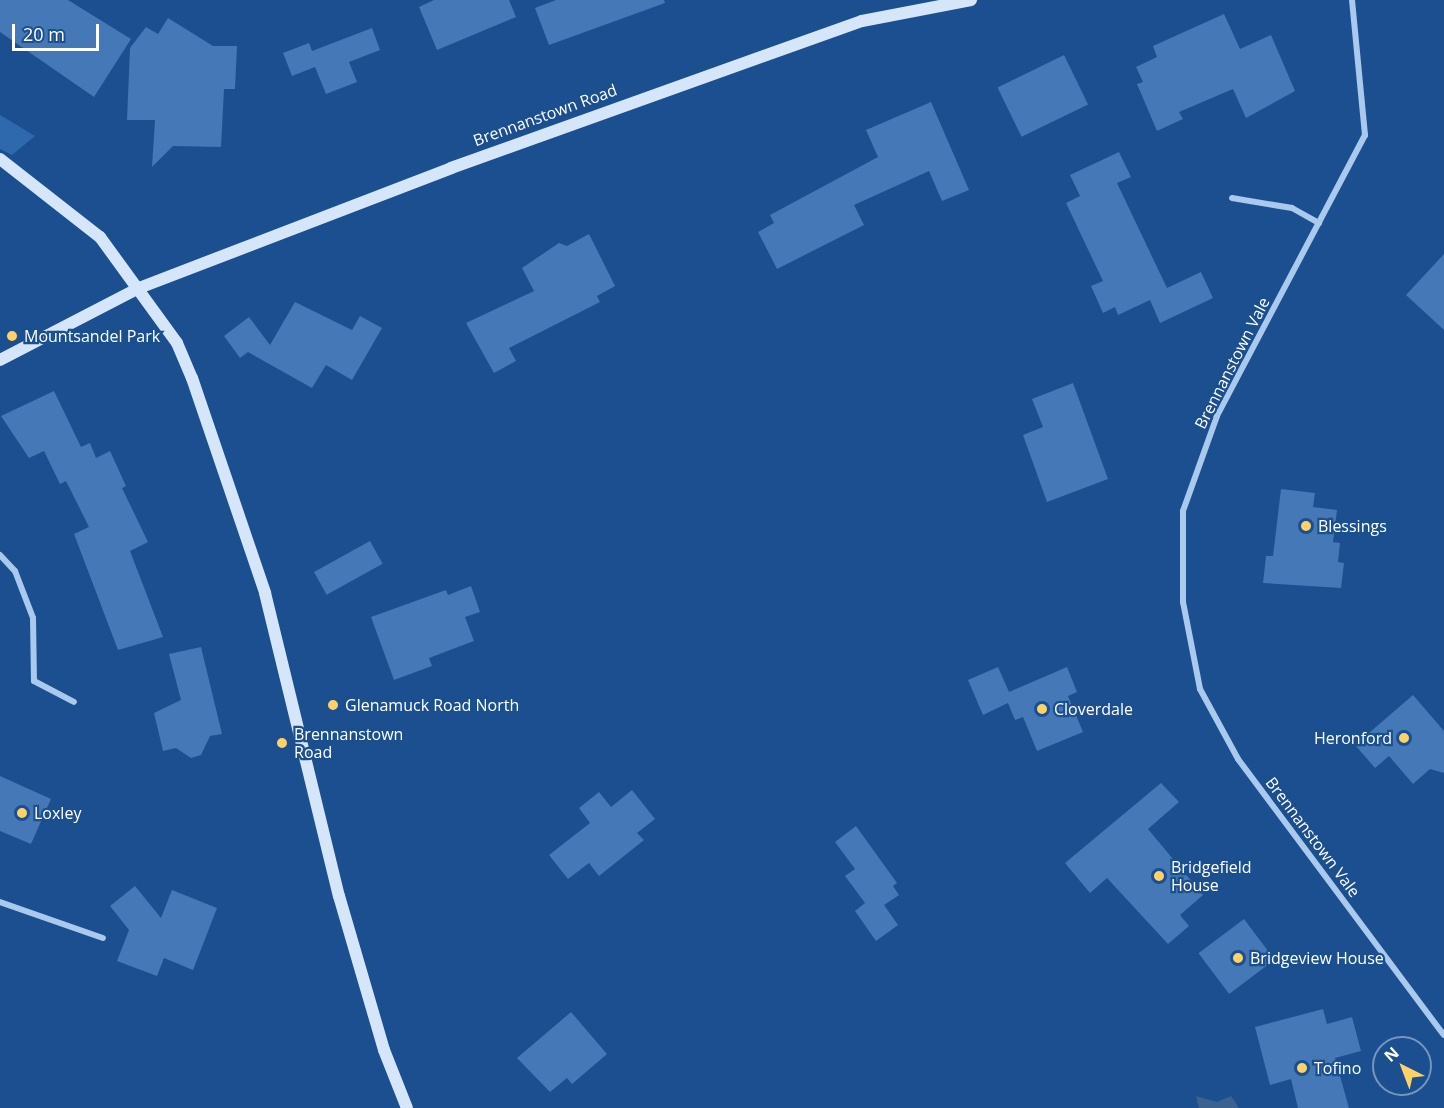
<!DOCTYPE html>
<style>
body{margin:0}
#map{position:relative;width:1444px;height:1108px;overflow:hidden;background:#1b4f8f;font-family:"Open Sans",sans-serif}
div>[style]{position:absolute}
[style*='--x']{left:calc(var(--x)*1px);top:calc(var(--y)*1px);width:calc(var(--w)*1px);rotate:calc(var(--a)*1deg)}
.green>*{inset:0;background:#2e69ad}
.water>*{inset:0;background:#3c6290}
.building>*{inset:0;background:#4478b7;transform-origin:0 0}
.street>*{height:6px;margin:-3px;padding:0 3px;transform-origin:3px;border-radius:3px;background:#a9c9ee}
.secondary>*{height:12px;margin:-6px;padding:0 6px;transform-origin:6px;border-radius:6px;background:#d6e6fa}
.dots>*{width:16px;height:16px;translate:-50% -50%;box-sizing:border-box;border:3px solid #1b4f8f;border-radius:50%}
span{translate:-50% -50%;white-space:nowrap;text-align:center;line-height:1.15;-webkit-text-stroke:4.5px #1b4f8f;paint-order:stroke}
.street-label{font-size:16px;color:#fff}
.poi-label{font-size:16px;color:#fff}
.left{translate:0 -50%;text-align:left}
.right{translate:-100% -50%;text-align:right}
.north{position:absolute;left:1372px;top:1036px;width:60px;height:60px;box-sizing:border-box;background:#1b4f8f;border:2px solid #7695bc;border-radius:50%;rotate:318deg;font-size:16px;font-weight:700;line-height:24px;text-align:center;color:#fff}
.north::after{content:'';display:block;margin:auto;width:21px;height:27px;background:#ffd166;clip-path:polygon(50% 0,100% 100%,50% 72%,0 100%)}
.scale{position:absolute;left:12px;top:24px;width:87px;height:27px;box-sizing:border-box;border:3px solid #fff;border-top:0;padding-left:8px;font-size:18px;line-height:21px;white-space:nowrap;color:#fff;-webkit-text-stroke:4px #1b4f8f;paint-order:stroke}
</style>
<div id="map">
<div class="green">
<i style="clip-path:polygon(0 115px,35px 136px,12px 155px,0 149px)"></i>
</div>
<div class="water">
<i style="clip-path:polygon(1196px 1096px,1217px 1102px,1231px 1096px,1239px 1108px,1199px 1108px)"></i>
</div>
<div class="building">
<i style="clip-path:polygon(0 0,68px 0,131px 39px,94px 97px,0 32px)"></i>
<i style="clip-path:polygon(434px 0,509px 0,516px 17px,437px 50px,419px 7px)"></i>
<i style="clip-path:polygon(556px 0,664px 0,665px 3px,549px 45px,535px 8px)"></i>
<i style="clip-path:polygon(1224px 14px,1240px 49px,1271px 35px,1295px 91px,1246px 118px,1233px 89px,1179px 112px,1183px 119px,1157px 131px,1137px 84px,1143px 82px,1136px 67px,1157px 57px,1153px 46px)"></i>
<i style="clip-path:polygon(168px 18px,213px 46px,237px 46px,235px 89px,224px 89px,221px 147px,173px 146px,152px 167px,155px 120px,127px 120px,130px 48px,146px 27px,158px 34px)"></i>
<i style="clip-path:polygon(372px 28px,380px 50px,349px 62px,357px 82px,326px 94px,315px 67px,292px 76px,283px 53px,309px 43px,312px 51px)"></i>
<i style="left:1064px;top:55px;width:55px;height:74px;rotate:64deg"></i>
<i style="clip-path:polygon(931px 102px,969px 190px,942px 201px,929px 171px,854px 205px,864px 225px,777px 269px,758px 232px,774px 223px,770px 215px,878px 157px,866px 130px)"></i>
<i style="clip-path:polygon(1119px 152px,1131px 177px,1117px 183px,1167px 288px,1201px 272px,1213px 298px,1160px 323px,1150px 300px,1118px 315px,1115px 307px,1103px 313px,1091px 286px,1103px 281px,1066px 203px,1080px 196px,1070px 175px)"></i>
<i style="clip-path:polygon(589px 234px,615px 286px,597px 296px,600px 302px,509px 348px,516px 361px,494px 373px,466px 323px,534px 291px,522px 268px,559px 243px,567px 246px)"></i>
<i style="clip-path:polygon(1444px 254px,1444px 330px,1406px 295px)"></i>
<i style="clip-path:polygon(295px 302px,352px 330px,360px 316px,382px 328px,352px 380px,326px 365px,312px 388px,248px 352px,240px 358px,224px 336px,249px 317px,270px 345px)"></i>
<i style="clip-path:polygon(1073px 383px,1108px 479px,1047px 502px,1023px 435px,1043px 427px,1032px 399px)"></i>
<i style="clip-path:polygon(54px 391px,81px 447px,90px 443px,96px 458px,110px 451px,126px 486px,122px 488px,148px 542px,130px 551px,163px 637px,118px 650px,74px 534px,89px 527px,66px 481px,60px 484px,44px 451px,29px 458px,1px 416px)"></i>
<i style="clip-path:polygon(1281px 489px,1315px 493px,1313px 507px,1337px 510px,1333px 542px,1340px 543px,1338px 562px,1344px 563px,1341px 588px,1263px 583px,1266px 556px,1273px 556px)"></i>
<i style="left:370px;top:541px;width:26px;height:64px;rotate:61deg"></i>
<i style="clip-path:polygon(471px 586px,480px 612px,465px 617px,474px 641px,429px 658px,432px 666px,394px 680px,371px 617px,446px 590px,448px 595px)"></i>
<i style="clip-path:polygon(201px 647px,222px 734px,210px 736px,201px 755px,191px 758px,176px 748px,163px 751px,154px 713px,181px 700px,169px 654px)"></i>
<i style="clip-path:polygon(998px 667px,1009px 692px,1067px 667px,1077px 692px,1068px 696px,1083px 732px,1037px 751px,1023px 717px,1015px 720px,1008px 703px,983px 715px,968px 680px)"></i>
<i style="clip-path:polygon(1413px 695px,1444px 731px,1444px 773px,1430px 769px,1413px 784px,1389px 756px,1375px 768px,1355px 745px)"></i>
<i style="clip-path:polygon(0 776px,51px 799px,31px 844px,0 831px)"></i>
<i style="clip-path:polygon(1161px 783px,1179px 802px,1148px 829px,1203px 895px,1180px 915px,1189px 926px,1168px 944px,1107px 878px,1090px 893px,1065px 863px)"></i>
<i style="clip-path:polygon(632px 790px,655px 819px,637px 833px,644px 840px,599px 876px,589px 863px,568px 879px,549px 855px,590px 823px,579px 808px,599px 792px,611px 807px)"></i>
<i style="clip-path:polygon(856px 826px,897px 883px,893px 886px,899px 895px,884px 905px,898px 925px,876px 941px,855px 911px,865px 903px,845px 876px,855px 869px,835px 842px)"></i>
<i style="clip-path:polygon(135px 886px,161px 918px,172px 890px,217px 908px,193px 970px,164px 958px,157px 976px,117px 961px,129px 930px,110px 906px)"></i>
<i style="left:1244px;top:919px;width:51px;height:57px;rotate:53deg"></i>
<i style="clip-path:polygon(1323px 1009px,1327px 1024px,1352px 1017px,1361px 1051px,1335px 1058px,1349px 1108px,1298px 1108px,1291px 1079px,1270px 1085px,1255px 1027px)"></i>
<i style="clip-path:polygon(571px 1012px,607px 1054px,572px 1084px,567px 1078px,550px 1092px,517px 1058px)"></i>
</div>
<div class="street">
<i style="--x:1352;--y:0;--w:136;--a:84.5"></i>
<i style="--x:1365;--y:135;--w:318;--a:117.8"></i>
<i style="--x:1217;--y:416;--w:101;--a:109.7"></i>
<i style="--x:1183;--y:511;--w:91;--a:90"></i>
<i style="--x:1183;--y:602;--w:89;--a:78.9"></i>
<i style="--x:1200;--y:689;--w:80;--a:61.5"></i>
<i style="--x:1238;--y:759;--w:344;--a:53.3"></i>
<i style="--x:1232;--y:198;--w:61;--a:9.5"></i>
<i style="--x:1292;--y:208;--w:31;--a:29"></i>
<i style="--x:0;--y:555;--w:22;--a:47"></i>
<i style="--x:15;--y:571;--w:50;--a:69"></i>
<i style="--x:33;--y:618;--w:63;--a:89.1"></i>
<i style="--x:34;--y:681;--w:45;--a:27.7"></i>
<i style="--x:0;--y:902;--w:109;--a:19.3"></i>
</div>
<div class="secondary">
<i style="--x:0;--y:159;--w:127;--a:38"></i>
<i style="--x:100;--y:237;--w:131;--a:54"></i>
<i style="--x:177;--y:343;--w:38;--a:67"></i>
<i style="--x:192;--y:378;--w:227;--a:71.2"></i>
<i style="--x:265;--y:593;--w:312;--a:76.3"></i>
<i style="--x:339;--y:896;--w:160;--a:73.7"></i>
<i style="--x:384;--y:1050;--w:62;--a:68.4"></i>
<i style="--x:0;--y:360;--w:157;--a:-27.4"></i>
<i style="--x:139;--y:288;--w:334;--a:-21"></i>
<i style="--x:451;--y:168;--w:436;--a:-19.7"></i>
<i style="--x:862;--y:21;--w:111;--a:-10.9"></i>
</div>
<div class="dots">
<i style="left:12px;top:336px;background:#ffd166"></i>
<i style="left:1306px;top:526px;background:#ffd166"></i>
<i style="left:333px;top:705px;background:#ffd166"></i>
<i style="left:1042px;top:709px;background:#ffd166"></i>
<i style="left:1404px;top:738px;background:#ffd166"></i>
<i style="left:282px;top:743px;background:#ffd166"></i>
<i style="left:22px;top:813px;background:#ffd166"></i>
<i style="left:1159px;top:876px;background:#ffd166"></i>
<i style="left:1238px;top:958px;background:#ffd166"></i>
<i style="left:1302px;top:1068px;background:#ffd166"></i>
</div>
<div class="street-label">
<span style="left:545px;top:115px;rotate:-20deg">Brennanstown Road</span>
<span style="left:1232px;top:363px;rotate:-63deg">Brennanstown Vale</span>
<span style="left:1313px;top:837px;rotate:53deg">Brennanstown Vale</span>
</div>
<div class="poi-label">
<span class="left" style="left:24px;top:336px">Mountsandel Park</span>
<span class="left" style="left:1318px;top:526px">Blessings</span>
<span class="left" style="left:345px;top:705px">Glenamuck Road North</span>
<span class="left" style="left:1054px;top:709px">Cloverdale</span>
<span class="left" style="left:294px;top:743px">Brennanstown<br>Road</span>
<span class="right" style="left:1392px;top:738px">Heronford</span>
<span class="left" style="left:34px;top:813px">Loxley</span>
<span class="left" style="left:1171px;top:876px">Bridgefield<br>House</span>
<span class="left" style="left:1250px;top:958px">Bridgeview House</span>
<span class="left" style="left:1314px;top:1068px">Tofino</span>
</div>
<div class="north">N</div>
<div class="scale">20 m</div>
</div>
